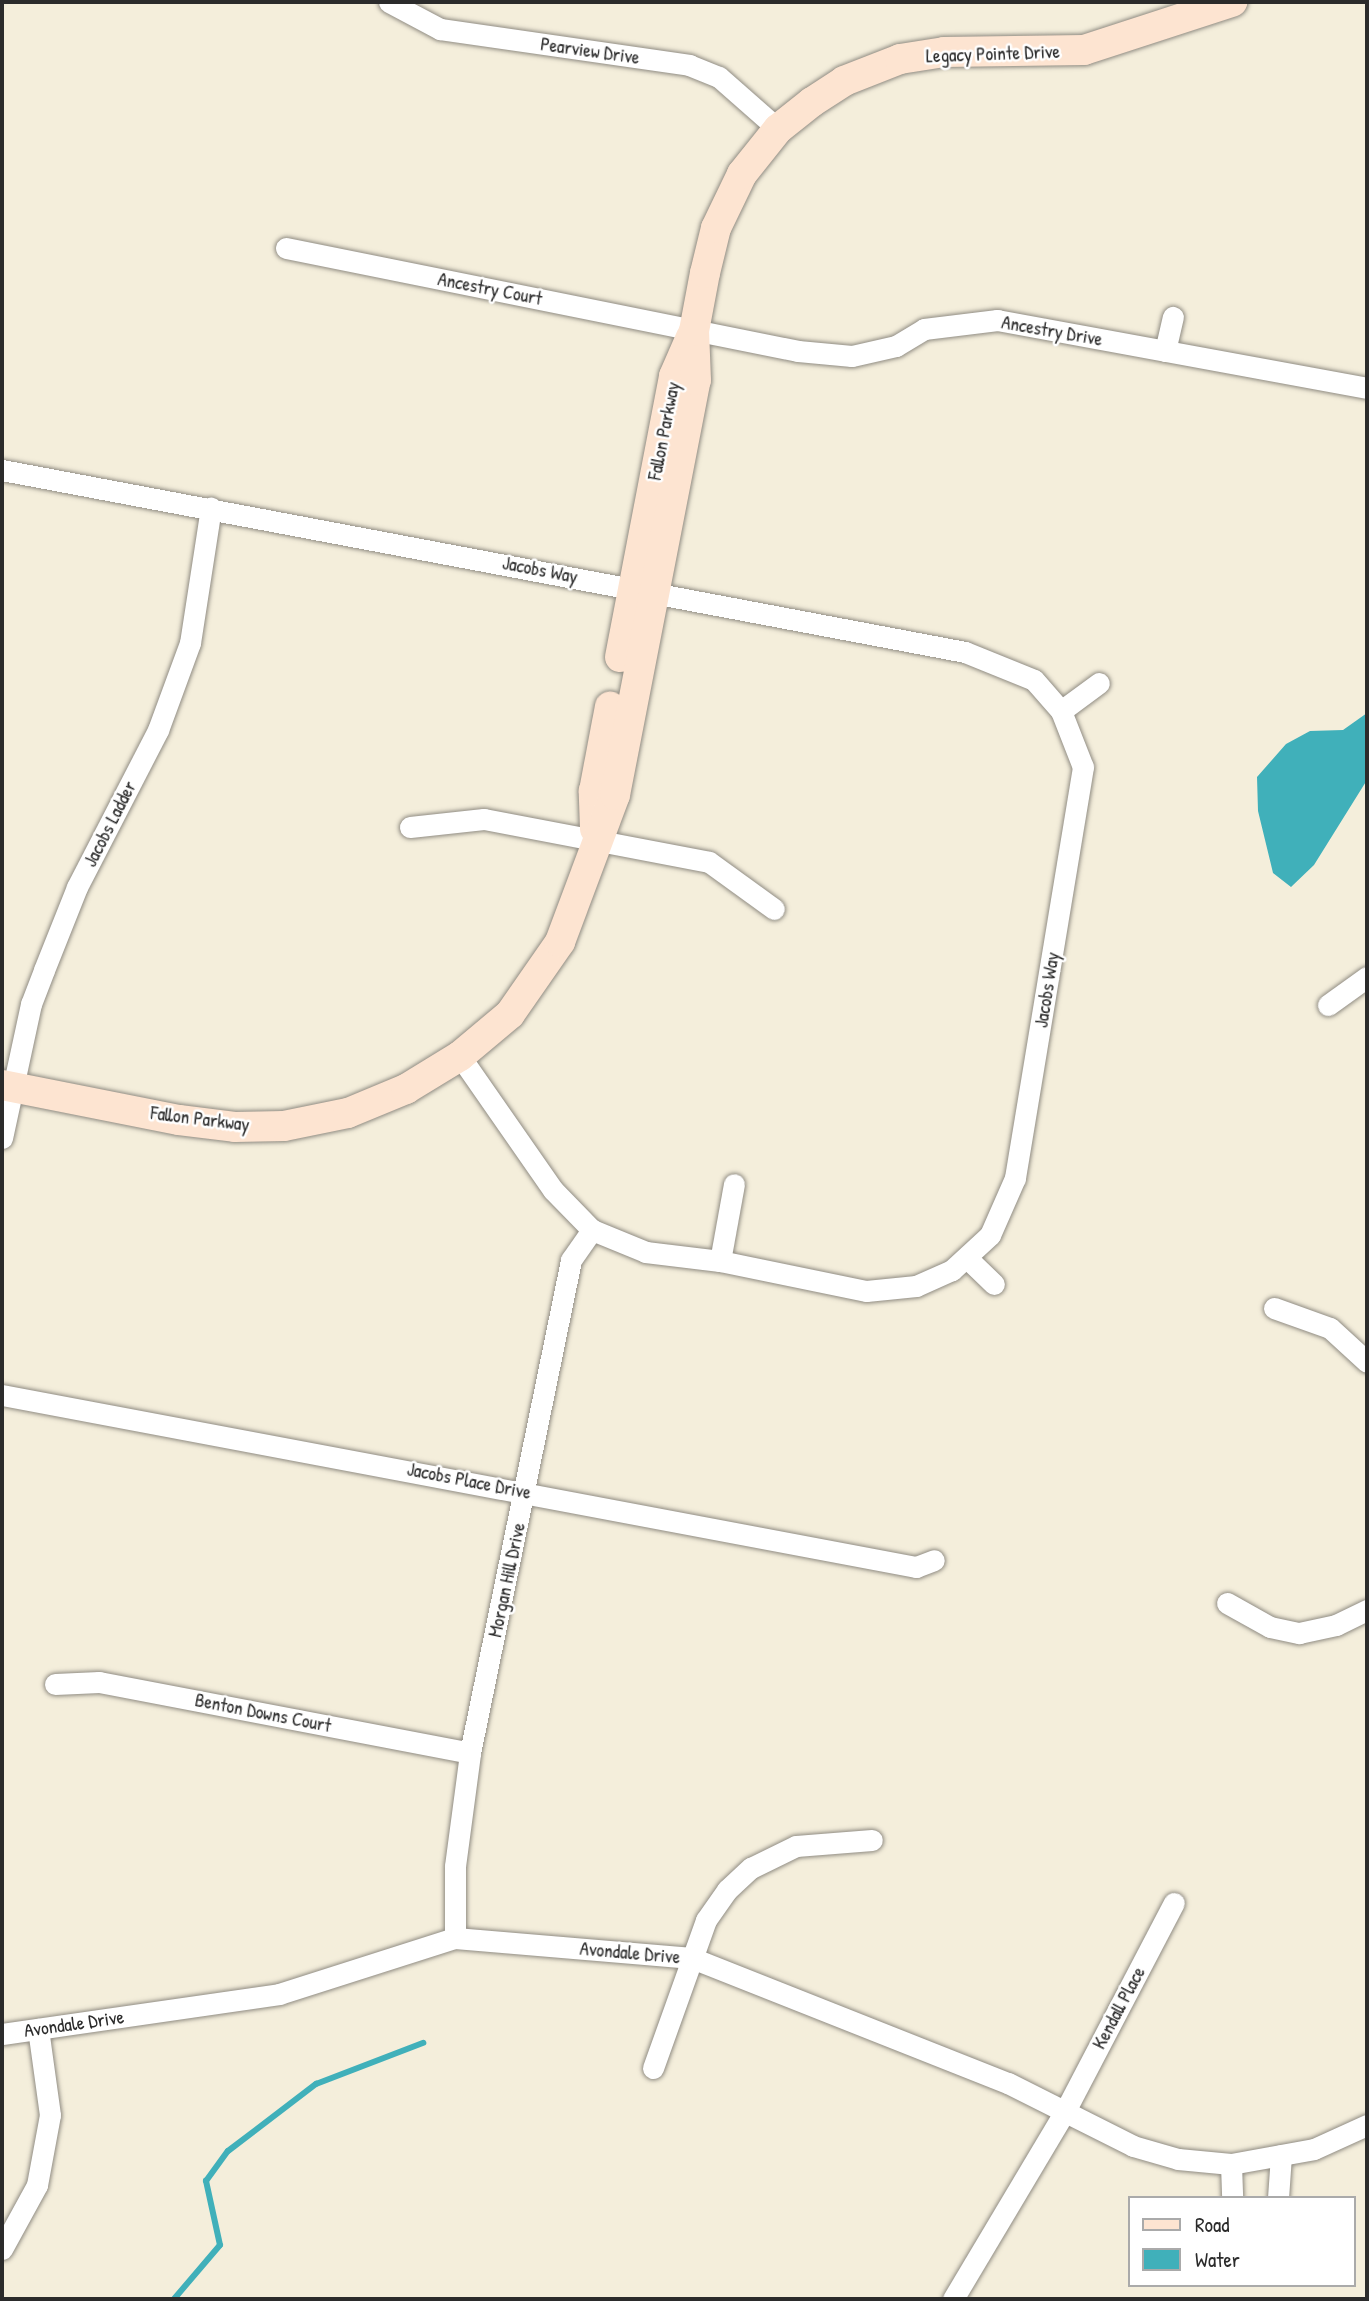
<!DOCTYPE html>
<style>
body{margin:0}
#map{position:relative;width:1369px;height:2301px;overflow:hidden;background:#f4eedb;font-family:"Patrick Hand",sans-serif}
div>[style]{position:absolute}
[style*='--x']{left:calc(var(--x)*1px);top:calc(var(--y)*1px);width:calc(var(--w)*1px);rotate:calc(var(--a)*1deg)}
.water>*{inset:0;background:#40b0ba}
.stream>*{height:6px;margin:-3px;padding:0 3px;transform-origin:3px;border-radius:3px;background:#40b0ba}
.roads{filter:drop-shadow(0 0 2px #908c83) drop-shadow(0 0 2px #908c83)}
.street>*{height:21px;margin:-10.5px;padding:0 10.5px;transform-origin:10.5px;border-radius:10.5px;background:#fff}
.secondary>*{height:30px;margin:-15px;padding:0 15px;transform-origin:15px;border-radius:15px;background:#fde4d1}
span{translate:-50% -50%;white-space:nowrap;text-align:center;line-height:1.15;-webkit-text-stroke:5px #fff;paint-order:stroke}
.street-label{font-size:19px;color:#2b2b2b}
.frame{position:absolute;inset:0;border:4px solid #2b2b2b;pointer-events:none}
.legend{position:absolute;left:1128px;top:2196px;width:228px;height:91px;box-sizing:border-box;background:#fff;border:2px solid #aaa;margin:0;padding:9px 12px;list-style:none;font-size:21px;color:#2b2b2b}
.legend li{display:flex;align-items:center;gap:14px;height:35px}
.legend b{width:35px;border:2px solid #aaa}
</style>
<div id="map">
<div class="water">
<i style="clip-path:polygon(1367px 713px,1367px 780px,1314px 865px,1291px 887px,1273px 873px,1258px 811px,1257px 777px,1286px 744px,1310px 731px,1343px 730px)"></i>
</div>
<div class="stream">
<i style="--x:174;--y:2299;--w:71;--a:-49.6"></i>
<i style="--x:220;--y:2245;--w:66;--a:-102.3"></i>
<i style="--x:206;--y:2181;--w:37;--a:-54"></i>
<i style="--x:228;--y:2151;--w:111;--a:-37.3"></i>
<i style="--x:316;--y:2084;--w:115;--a:-21"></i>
</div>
<div class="roads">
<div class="street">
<i style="--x:389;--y:2;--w:58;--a:27.9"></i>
<i style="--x:440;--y:29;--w:252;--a:8.2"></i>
<i style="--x:689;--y:65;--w:32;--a:22"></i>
<i style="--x:719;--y:77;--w:79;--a:41.4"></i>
<i style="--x:286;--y:248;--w:522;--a:11.37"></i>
<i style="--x:798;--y:351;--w:54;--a:5.3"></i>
<i style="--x:852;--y:356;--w:45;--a:-12.8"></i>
<i style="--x:896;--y:346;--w:33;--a:-31"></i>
<i style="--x:924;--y:329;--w:74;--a:-7"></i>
<i style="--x:997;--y:320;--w:376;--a:10.4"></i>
<i style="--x:1165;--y:351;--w:35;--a:-77"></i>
<i style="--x:2;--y:470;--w:980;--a:10.7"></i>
<i style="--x:965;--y:652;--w:74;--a:22.1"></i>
<i style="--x:1034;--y:680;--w:41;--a:48.9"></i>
<i style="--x:1061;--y:711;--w:60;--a:68.6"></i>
<i style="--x:1083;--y:767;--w:417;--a:99.4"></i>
<i style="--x:1015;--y:1178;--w:62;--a:113.7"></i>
<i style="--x:990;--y:1235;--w:52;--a:137.4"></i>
<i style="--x:952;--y:1270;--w:39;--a:156"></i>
<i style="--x:916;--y:1286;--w:50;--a:174.3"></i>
<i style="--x:866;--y:1291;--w:149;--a:-168.4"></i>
<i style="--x:720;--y:1261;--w:75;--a:-173.1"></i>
<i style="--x:646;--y:1252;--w:58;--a:-157.8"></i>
<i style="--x:592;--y:1230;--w:56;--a:-134.3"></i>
<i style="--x:553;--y:1190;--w:163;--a:-124.8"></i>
<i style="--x:1061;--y:711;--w:47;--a:-36.4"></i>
<i style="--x:410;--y:827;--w:74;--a:-6.2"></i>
<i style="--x:484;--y:819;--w:229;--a:10.8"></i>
<i style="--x:709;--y:862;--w:80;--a:35.9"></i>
<i style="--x:1328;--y:1005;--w:48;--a:-35.7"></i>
<i style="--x:2;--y:1138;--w:137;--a:-77.8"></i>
<i style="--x:31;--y:1004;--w:36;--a:-69"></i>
<i style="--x:44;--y:970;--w:89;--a:-68.3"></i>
<i style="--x:77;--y:887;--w:177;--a:-62.7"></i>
<i style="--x:158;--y:730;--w:93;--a:-69.8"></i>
<i style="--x:190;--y:643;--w:137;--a:-81.2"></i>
<i style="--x:968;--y:1259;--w:36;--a:44"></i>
<i style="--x:720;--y:1261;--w:78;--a:-79.7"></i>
<i style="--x:1274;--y:1308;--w:59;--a:19.7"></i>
<i style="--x:1330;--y:1328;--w:50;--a:42.6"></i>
<i style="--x:2;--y:1395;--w:930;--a:10.66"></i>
<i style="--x:916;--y:1567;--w:19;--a:-21"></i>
<i style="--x:1227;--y:1603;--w:49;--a:29.2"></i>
<i style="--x:1270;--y:1627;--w:30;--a:12"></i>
<i style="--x:1299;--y:1633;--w:38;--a:-12"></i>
<i style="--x:1336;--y:1625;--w:34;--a:-26"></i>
<i style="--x:55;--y:1684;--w:44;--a:-2.6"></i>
<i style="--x:99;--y:1682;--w:378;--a:10.8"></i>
<i style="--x:455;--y:1938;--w:72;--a:-90"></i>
<i style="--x:455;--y:1866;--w:114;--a:-82.4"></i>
<i style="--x:470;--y:1753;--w:503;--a:-78.42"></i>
<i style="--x:571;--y:1260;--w:37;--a:-55"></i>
<i style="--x:2;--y:2034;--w:280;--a:-8.2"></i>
<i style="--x:279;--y:1994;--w:185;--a:-17.7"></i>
<i style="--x:455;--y:1938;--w:238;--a:4.8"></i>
<i style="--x:692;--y:1958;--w:340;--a:21.6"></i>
<i style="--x:1008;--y:2083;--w:140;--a:26.7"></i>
<i style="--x:1133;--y:2146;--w:47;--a:16.1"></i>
<i style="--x:1178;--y:2159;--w:53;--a:5.4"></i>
<i style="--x:1231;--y:2164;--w:84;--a:-10.2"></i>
<i style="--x:1314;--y:2149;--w:58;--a:-24.4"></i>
<i style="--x:653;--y:2068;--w:157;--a:-70.3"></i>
<i style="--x:706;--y:1920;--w:37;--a:-55"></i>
<i style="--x:727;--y:1890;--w:33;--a:-43"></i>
<i style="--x:751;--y:1868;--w:50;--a:-26.1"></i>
<i style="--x:796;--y:1846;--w:76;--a:-4.5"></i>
<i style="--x:1231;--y:2164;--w:34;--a:88"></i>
<i style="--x:1278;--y:2198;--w:43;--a:-86"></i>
<i style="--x:2;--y:2249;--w:73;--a:-61.3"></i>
<i style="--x:37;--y:2185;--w:71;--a:-79.5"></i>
<i style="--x:50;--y:2115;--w:87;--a:-97.9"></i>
<i style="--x:953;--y:2299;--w:217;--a:-59.2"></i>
<i style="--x:1064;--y:2113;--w:237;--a:-62.4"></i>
</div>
<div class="secondary">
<i style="--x:620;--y:657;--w:286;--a:-79.1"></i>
<i style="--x:674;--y:376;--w:43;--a:-66.4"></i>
<i style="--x:595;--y:829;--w:38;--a:-92"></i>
<i style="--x:594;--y:791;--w:86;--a:-79.3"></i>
<i style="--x:2;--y:1085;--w:180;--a:11.2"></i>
<i style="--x:179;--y:1120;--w:56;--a:7.1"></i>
<i style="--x:235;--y:1127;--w:49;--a:-1.2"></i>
<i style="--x:284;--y:1126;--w:65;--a:-11.5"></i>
<i style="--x:348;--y:1113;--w:63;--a:-22.5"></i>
<i style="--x:406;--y:1089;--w:63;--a:-31.4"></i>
<i style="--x:460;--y:1056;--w:65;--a:-40"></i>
<i style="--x:510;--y:1014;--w:88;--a:-55.2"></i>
<i style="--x:560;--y:942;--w:157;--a:-69.5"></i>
<i style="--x:615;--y:795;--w:423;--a:-79"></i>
<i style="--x:696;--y:380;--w:49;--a:-92.3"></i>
<i style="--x:694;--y:331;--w:59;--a:-79.3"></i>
<i style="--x:705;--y:273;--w:46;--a:-76.3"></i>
<i style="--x:716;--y:228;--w:60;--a:-64.3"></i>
<i style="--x:742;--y:174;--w:58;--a:-51.3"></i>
<i style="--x:778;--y:129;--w:43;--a:-38.5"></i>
<i style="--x:812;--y:102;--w:38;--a:-33"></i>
<i style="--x:844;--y:81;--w:60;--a:-21.4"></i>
<i style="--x:900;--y:59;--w:45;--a:-9"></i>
<i style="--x:944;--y:52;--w:140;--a:-0.8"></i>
<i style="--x:1084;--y:50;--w:156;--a:-18"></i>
</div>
</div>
<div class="street-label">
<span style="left:590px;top:51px;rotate:8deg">Pearview Drive</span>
<span style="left:993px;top:54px;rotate:-2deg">Legacy Pointe Drive</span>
<span style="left:490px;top:289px;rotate:11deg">Ancestry Court</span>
<span style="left:1052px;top:331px;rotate:10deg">Ancestry Drive</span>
<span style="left:664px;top:431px;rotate:-79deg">Fallon Parkway</span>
<span style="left:540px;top:570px;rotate:11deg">Jacobs Way</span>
<span style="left:110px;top:824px;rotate:-63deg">Jacobs Ladder</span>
<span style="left:1047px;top:990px;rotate:-81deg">Jacobs Way</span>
<span style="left:200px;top:1119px;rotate:7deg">Fallon Parkway</span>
<span style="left:469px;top:1481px;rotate:11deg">Jacobs Place Drive</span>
<span style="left:507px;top:1580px;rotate:-78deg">Morgan Hill Drive</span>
<span style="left:263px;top:1713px;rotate:11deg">Benton Downs Court</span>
<span style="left:630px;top:1953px;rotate:5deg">Avondale Drive</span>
<span style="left:1119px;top:2008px;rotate:-62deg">Kendall Place</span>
<span style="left:74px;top:2024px;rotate:-8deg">Avondale Drive</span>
</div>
<div class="frame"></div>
<ul class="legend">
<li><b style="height:9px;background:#fde4d1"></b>Road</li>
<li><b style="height:19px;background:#40b0ba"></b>Water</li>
</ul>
</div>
